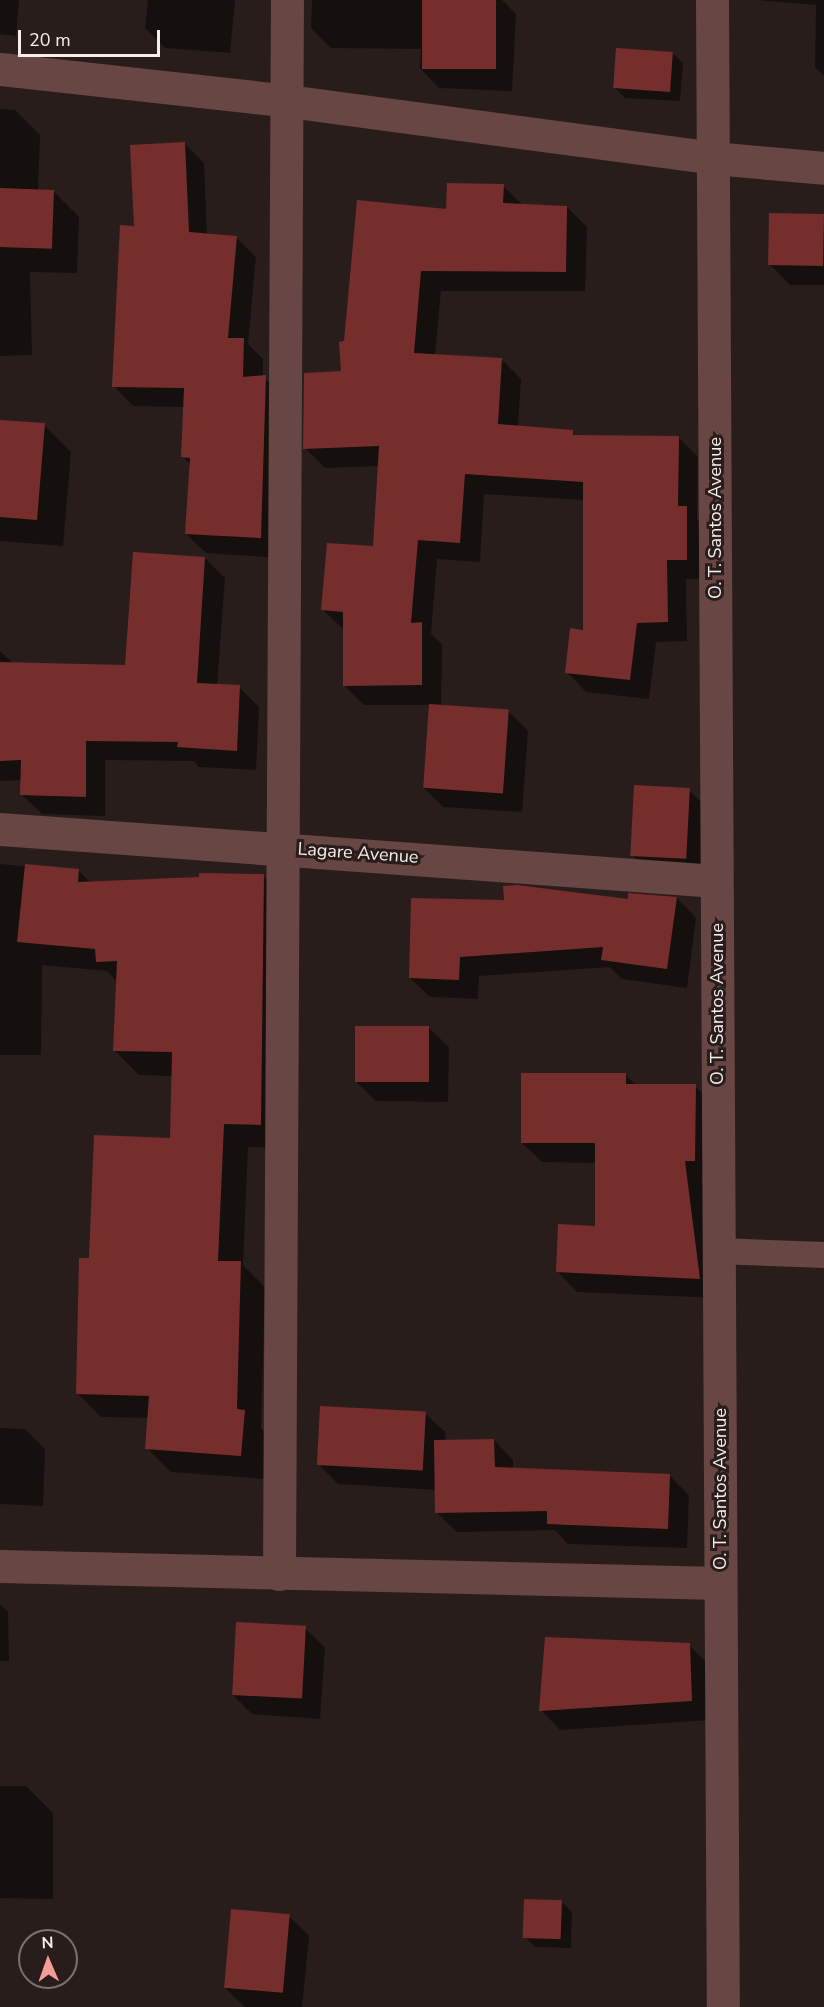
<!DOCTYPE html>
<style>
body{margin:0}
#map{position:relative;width:824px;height:2007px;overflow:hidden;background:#291d1c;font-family:"Nunito Sans",sans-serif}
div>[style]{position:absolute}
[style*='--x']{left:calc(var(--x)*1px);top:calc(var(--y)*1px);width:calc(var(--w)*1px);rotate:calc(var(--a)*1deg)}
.shadow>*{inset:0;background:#0007}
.building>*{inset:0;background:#762e2d;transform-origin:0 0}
.service>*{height:26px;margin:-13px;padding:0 13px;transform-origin:13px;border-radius:13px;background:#674643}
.minor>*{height:33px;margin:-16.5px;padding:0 16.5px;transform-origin:16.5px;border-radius:16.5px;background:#674643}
.tertiary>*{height:33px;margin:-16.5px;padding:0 16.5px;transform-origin:16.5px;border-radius:16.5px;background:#674643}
span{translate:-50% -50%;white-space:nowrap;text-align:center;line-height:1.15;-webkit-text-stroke:6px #291d1c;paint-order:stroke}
.street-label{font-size:18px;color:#f6eeed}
.north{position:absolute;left:18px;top:1929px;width:60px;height:60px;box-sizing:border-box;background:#291d1c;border:2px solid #7b7170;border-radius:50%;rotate:358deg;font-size:16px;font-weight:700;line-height:24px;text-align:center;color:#f6eeed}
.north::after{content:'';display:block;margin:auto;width:21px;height:27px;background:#f59c96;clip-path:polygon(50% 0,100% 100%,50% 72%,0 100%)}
.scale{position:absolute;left:18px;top:30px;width:142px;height:27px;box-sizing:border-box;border:3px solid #f6eeed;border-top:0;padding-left:8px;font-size:18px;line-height:21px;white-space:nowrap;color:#f6eeed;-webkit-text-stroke:4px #291d1c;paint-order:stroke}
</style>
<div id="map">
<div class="shadow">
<i style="clip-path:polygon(0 0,19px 0,16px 36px,0 34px)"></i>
<i style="clip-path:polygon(148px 0,235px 0,230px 53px,165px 48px,145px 28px)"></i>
<i style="clip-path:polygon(312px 0,502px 0,516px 14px,512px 91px,439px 88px,420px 68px,421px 49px,331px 48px,311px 28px)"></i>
<i style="clip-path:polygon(757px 0,824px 0,824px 76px,815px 67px,816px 5px)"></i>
<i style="clip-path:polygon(672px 53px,683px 63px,680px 101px,625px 98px,615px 88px)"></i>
<i style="clip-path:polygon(0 109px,15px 110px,40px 135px,38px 191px,54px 192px,79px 217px,77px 273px,30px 272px,32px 355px,0 356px)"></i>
<i style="clip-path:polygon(184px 143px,204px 163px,207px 235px,236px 237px,256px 257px,248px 344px,263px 359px,263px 377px,286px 397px,281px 558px,206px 553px,186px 534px,191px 465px,183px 457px,185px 407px,133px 406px,114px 386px,136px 228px)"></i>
<i style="clip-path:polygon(503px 186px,523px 205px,567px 207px,587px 227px,585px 291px,441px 291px,435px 355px,501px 359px,521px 379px,518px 427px,572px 432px,577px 436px,678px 437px,698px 457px,697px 519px,706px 528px,706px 579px,686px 579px,687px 641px,656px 642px,649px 699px,586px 692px,567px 672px,585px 632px,584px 500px,484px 494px,480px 562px,437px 559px,431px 634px,442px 644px,441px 706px,508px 711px,528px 731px,522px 812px,443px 807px,423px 787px,431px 705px,364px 705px,344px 685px,344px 630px,323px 610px,375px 547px,379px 466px,325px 468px,305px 448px,343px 372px,346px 343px,448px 211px)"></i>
<i style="clip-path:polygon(824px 215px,824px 285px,790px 285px,770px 265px)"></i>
<i style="clip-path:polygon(0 421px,44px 425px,71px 452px,63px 546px,0 541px)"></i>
<i style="clip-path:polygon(205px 558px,225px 578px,217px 686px,239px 687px,259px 707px,256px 770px,199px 767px,194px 761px,105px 760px,105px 816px,42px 814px,22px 795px,22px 780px,0 781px,0 651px,14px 664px,127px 667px)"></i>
<i style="clip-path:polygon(689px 790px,709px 810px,702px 879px,652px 875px,632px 855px)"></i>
<i style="clip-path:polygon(0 864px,79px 871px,91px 883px,263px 876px,287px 900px,285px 1148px,248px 1147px,243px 1265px,265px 1287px,261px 1428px,268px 1436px,265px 1479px,171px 1472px,147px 1448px,149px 1418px,101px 1417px,77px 1393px,90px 1259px,171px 1139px,173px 1076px,139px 1075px,115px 1051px,117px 982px,107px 971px,42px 965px,41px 1055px,0 1055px)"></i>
<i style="clip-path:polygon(677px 898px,696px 918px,687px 988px,622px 979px,610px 967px,479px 976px,478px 999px,430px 997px,410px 978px,506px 902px)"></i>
<i style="clip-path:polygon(429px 1028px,449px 1047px,448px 1102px,376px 1101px,356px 1082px)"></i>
<i style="clip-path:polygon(625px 1074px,637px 1086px,695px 1086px,715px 1106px,719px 1298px,577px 1292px,558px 1272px,597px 1228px,597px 1163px,542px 1162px,522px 1143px)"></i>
<i style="clip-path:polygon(426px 1414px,446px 1433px,445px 1441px,494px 1440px,513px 1460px,513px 1469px,669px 1475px,689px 1495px,687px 1548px,568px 1544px,555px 1530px,457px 1532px,437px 1513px,437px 1490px,338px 1484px,318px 1464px)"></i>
<i style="clip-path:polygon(0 1428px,25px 1429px,45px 1449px,43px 1506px,0 1504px)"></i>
<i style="clip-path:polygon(0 1604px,8px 1612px,9px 1661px,0 1661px)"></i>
<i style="clip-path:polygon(305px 1628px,325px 1648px,320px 1719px,252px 1714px,232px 1694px)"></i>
<i style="clip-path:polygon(689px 1645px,709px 1665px,711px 1720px,560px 1730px,541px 1710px)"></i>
<i style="clip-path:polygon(0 1786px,26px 1786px,53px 1813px,53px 1899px,0 1898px)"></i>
<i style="clip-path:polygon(562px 1902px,572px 1912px,571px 1948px,535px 1947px,525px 1937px)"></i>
<i style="clip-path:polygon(289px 1916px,309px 1936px,302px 2007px,245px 2007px,225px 1988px)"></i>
</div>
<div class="building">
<i style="left:422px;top:0;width:74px;height:69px"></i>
<i style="left:616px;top:48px;width:57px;height:40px;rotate:4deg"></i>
<i style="clip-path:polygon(185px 142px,189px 232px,237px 236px,228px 338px,244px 338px,243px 377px,266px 375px,261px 538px,185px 534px,190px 458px,181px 457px,184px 388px,112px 387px,120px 225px,134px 226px,130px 145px)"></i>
<i style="clip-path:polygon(447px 183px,504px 184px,503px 203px,567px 206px,566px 272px,421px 271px,414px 353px,502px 358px,498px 424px,573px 430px,573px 435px,679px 436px,678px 506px,687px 506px,687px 560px,667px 560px,668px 622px,637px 623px,630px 680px,565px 673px,570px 628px,583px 630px,583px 482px,465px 474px,460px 543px,418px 540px,411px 623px,422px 622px,422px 685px,343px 686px,343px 612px,321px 610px,327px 543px,373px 546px,379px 446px,303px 449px,304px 373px,341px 371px,339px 342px,344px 341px,357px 200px,446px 209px)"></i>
<i style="left:0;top:188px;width:54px;height:59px;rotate:2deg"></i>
<i style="left:769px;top:213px;width:55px;height:52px;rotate:1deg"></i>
<i style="clip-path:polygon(0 420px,45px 423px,37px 520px,0 517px)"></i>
<i style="clip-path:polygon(133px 552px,205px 557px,197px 683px,240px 685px,237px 751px,177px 747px,178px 742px,86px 741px,86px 797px,20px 795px,21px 760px,0 761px,0 662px,125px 665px)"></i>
<i style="left:429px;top:704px;width:80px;height:84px;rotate:4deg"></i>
<i style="left:634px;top:785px;width:56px;height:71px;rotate:3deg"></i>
<i style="clip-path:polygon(25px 864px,79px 869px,78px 882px,199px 877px,199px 873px,264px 874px,261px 1125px,224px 1124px,218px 1261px,241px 1261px,237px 1409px,245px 1410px,241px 1456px,145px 1449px,149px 1396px,76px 1394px,79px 1258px,89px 1258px,94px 1135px,170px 1138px,172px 1052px,113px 1051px,117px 961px,96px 962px,95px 949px,17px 942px)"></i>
<i style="clip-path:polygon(517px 885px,628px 899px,628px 893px,677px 897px,667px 969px,601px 960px,603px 947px,460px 957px,459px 980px,409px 978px,411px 898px,504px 900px,503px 886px)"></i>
<i style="left:355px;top:1026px;width:74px;height:56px"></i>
<i style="clip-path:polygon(521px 1073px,626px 1073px,626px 1084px,696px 1084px,695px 1161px,685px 1161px,700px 1279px,556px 1272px,558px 1224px,595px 1226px,595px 1143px,521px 1143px)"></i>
<i style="left:320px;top:1406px;width:106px;height:59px;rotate:3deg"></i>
<i style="clip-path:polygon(494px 1439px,495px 1467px,670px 1474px,668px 1529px,547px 1524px,547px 1511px,435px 1513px,434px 1440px)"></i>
<i style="left:236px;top:1622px;width:70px;height:73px;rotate:3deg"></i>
<i style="clip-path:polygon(545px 1637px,690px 1643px,692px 1701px,539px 1711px)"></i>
<i style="left:524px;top:1899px;width:38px;height:39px;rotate:2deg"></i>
<i style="left:231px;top:1909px;width:59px;height:79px;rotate:5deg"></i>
</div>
<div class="service">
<i style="--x:719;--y:1251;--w:105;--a:2.2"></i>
</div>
<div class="minor">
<i style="--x:0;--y:69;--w:290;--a:6.3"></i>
<i style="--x:288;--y:101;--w:429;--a:7.6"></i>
<i style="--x:0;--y:829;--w:718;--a:4.15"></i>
<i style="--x:0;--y:1566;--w:720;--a:1.35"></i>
<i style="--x:279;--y:1574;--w:1574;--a:-89.71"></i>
</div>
<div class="tertiary">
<i style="--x:712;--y:0;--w:2007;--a:89.69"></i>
<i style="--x:713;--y:158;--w:111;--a:5.1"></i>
</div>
<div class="street-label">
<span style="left:715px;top:518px;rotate:-90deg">O. T. Santos Avenue</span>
<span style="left:358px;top:853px;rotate:4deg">Lagare Avenue</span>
<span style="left:717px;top:1004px;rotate:-90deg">O. T. Santos Avenue</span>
<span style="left:720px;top:1489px;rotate:-90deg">O. T. Santos Avenue</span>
</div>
<div class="north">N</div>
<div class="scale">20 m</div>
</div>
